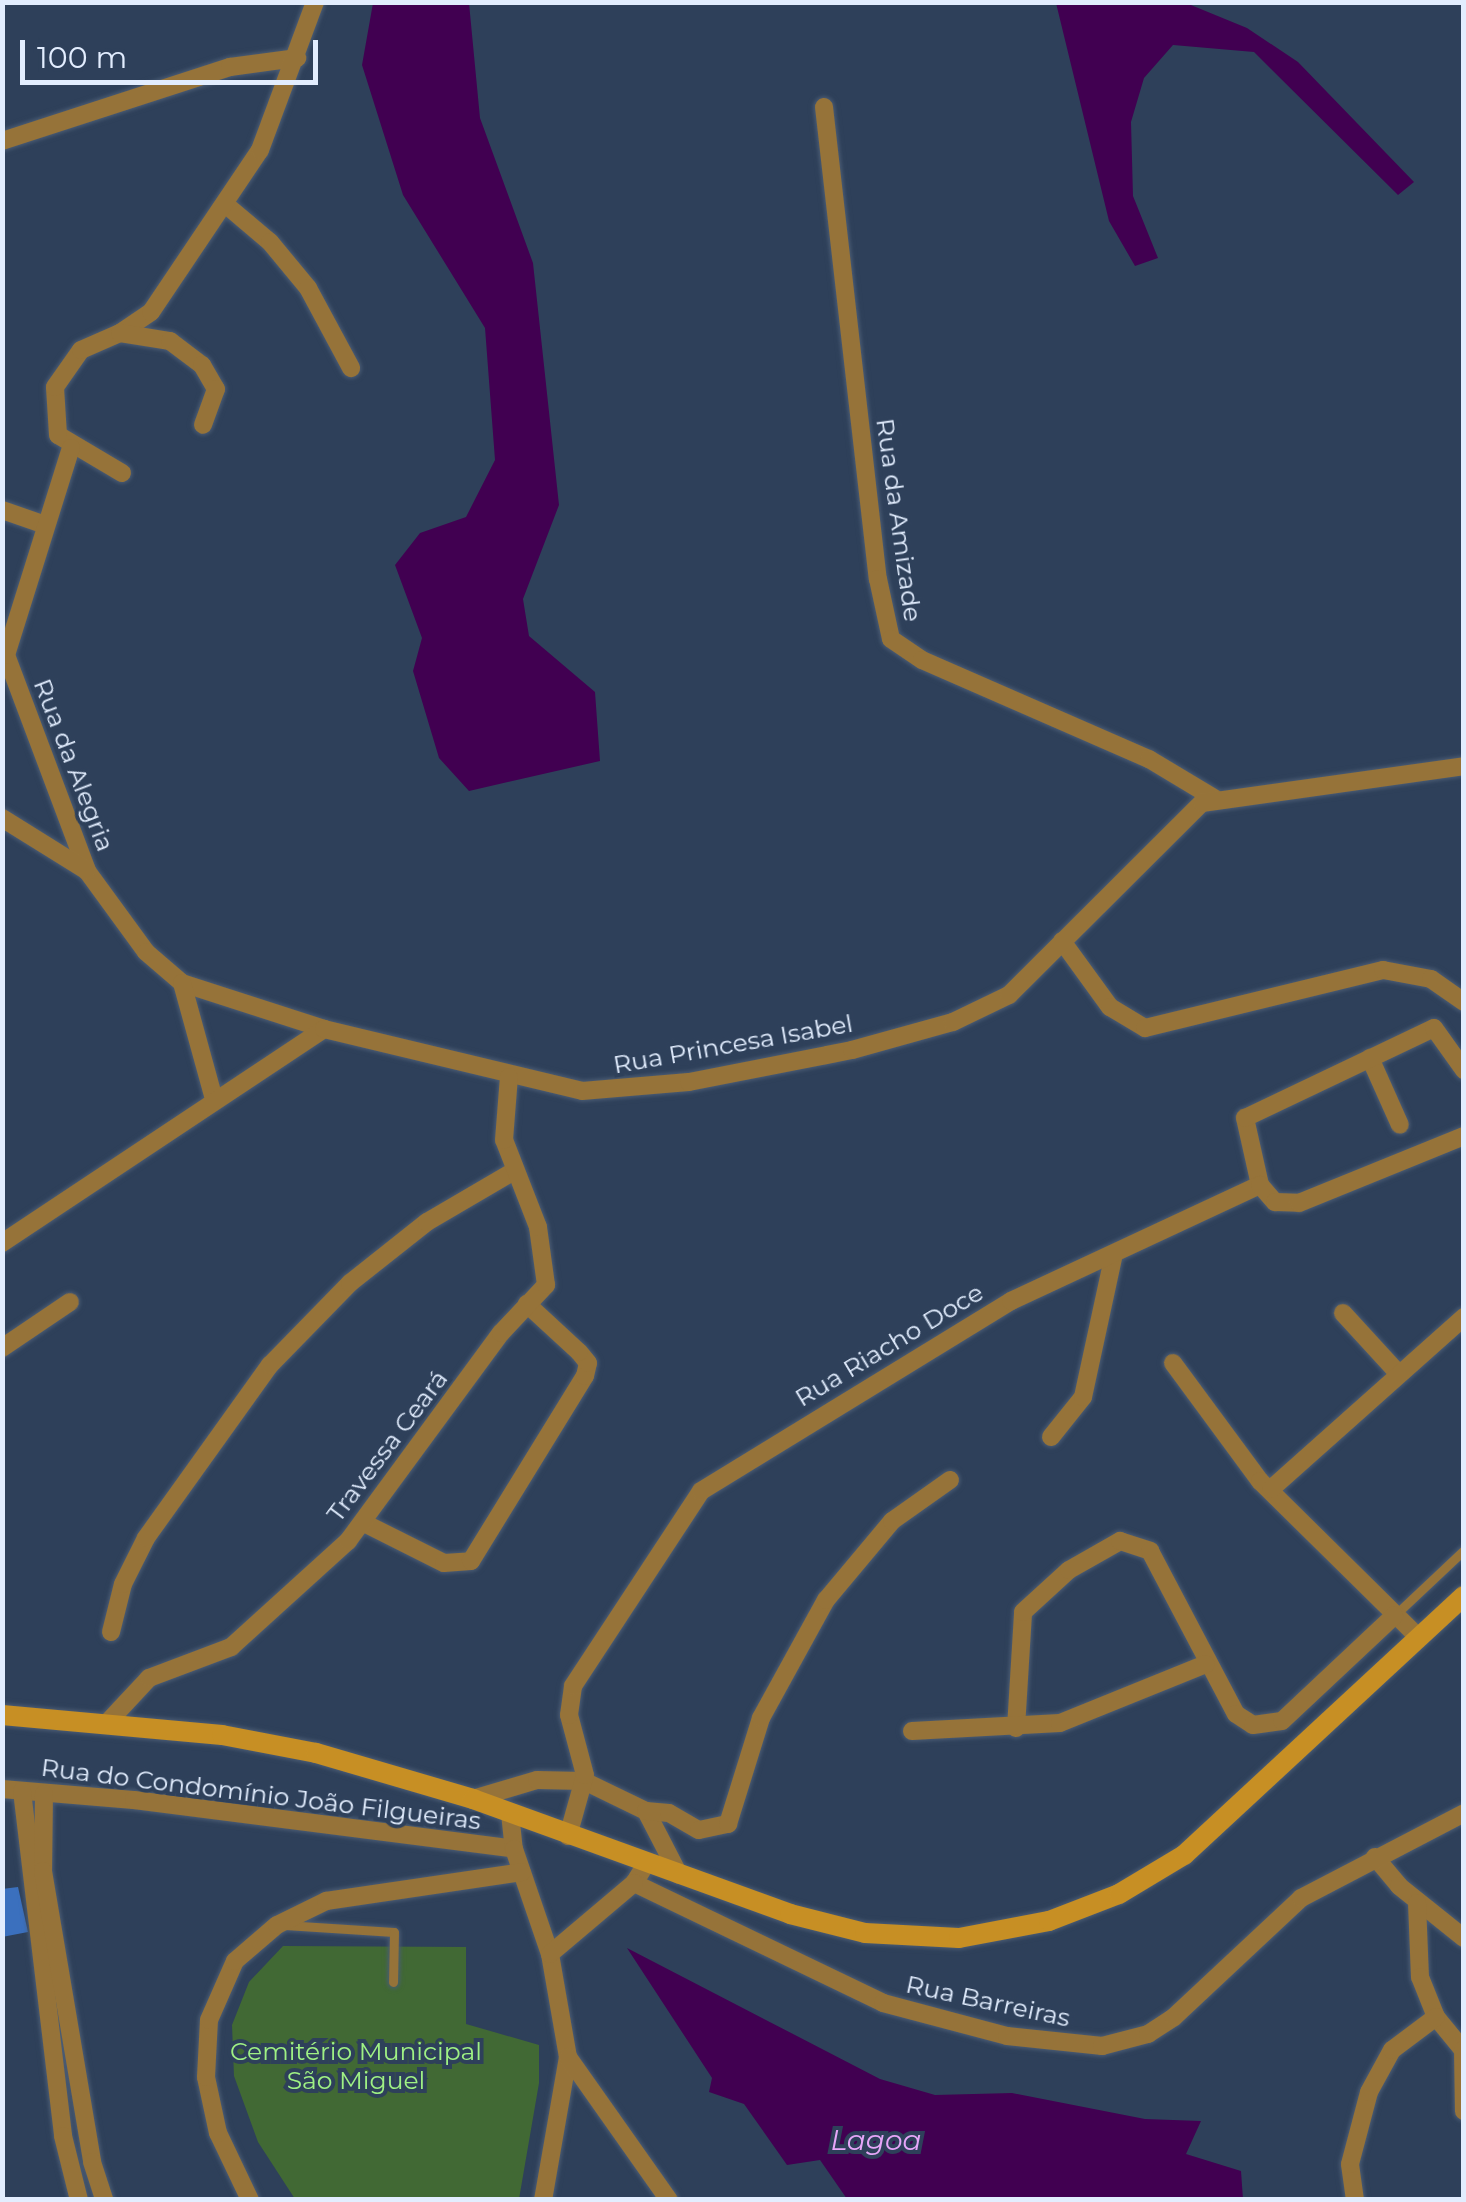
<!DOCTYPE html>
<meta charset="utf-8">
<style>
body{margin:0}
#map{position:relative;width:1466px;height:2202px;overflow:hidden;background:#2e405a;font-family:Montserrat,sans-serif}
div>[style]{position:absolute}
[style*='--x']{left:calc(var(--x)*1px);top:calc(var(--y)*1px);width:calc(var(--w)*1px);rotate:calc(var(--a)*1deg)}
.green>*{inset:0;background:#416934}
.water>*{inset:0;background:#410051}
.building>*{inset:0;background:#3b70be}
.roads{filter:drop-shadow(0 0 2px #4b5c74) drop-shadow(0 0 2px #4b5c74)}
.lane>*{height:9px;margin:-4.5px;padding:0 4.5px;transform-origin:4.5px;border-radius:4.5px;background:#967339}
.street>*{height:18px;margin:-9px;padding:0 9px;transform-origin:9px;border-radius:9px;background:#967339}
.secondary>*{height:20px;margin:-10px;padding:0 10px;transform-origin:10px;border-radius:10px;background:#c78f24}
span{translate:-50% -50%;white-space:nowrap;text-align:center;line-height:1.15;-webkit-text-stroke:8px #2e405a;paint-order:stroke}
.street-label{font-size:25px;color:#e2edfe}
.park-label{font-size:25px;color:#9ff184}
.water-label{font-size:28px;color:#e6a6f9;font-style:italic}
.frame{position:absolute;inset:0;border:5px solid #e2edfe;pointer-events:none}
.scale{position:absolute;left:20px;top:40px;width:298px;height:45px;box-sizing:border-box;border:5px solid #e2edfe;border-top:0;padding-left:12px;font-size:30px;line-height:35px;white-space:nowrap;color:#e2edfe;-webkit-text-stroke:8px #2e405a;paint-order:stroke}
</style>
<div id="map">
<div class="green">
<i style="clip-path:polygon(283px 1946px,466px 1947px,466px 2024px,539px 2045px,539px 2083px,519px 2199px,295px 2199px,258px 2142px,234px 2076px,232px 2025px,249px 1982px)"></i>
</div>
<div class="water">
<i style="clip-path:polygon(373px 3px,469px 3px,480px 118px,533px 263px,559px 505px,523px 599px,529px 636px,595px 692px,600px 761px,469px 791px,439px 758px,413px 671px,422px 638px,395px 565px,420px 533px,466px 517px,495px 460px,485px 328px,403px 195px,362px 65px)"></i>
<i style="clip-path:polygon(1056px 3px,1186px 3px,1247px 28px,1298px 62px,1414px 182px,1398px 195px,1254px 52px,1173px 45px,1144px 78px,1131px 122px,1133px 196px,1158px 258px,1135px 266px,1109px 221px)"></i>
<i style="clip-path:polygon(627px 1948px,880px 2079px,935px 2095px,1012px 2093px,1145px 2119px,1201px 2121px,1186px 2154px,1241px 2171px,1243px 2199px,847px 2199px,820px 2160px,787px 2165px,744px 2104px,709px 2092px,712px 2078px)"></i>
</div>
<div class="building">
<i style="clip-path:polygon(18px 1887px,28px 1932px,2px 1937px,2px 1889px)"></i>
</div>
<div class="roads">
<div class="lane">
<i style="--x:1394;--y:1616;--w:96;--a:-43.3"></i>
<i style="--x:285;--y:1925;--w:109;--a:3.7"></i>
<i style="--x:394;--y:1932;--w:50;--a:91.1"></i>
</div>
<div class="street">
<i style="--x:824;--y:107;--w:475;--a:83.5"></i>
<i style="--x:878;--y:579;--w:61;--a:77.8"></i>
<i style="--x:891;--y:639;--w:37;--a:34"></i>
<i style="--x:922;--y:660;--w:248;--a:23.6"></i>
<i style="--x:1149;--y:759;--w:76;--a:31"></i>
<i style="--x:2;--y:141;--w:240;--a:-18"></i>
<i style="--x:230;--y:67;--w:68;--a:-7.7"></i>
<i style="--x:225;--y:204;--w:59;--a:40.2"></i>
<i style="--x:270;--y:242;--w:60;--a:50.4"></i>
<i style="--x:308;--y:288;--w:91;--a:61.7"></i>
<i style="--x:120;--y:333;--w:37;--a:-34"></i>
<i style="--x:151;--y:312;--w:195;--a:-56.1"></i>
<i style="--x:260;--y:150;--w:158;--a:-69.6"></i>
<i style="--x:122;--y:473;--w:74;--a:-149.3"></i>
<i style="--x:58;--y:435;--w:48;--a:-93.6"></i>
<i style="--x:55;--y:387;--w:45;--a:-54.9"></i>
<i style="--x:81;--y:350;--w:43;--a:-23.6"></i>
<i style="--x:120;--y:333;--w:51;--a:9.1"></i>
<i style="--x:170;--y:341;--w:40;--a:37"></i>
<i style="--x:202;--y:365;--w:28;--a:60"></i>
<i style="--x:216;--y:389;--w:38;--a:110"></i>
<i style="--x:2;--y:510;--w:46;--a:19.2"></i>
<i style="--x:6;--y:655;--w:231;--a:69.4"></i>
<i style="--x:87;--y:871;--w:100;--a:53.9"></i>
<i style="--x:146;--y:952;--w:48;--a:40.7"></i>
<i style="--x:182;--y:983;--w:149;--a:17.9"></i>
<i style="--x:6;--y:655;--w:217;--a:-72.6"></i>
<i style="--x:2;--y:818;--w:100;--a:31.9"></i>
<i style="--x:1062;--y:941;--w:82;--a:54"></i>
<i style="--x:1110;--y:1007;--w:41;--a:31"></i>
<i style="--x:1145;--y:1028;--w:245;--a:-13.7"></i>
<i style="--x:1383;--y:970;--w:49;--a:10.6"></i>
<i style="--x:1431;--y:979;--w:40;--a:34.9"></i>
<i style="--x:182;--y:983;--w:120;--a:74.6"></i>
<i style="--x:1370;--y:1058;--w:73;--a:65.9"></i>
<i style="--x:1260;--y:1185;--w:69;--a:-102.6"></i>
<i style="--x:1245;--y:1118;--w:209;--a:-25.5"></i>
<i style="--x:1434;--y:1028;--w:52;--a:54.5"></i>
<i style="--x:2;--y:1243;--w:387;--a:-33.6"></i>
<i style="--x:324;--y:1029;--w:265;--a:13.5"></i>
<i style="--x:582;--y:1091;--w:107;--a:-4.8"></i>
<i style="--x:689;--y:1082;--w:166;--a:-11.1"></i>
<i style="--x:852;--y:1050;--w:105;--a:-15.5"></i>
<i style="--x:953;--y:1022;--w:62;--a:-25.7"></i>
<i style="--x:1009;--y:995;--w:272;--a:-44.9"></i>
<i style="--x:1202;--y:803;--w:265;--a:-8"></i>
<i style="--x:1343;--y:1313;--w:80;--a:47.5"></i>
<i style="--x:2;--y:1348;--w:82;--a:-34.1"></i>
<i style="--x:1173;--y:1363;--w:147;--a:53.6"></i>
<i style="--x:1260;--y:1481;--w:222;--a:44.6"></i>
<i style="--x:1051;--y:1437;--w:51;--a:-51.3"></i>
<i style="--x:1083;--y:1397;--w:146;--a:-77.8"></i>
<i style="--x:1271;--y:1489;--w:259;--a:-41.7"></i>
<i style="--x:364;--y:1523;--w:89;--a:26.6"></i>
<i style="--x:444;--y:1563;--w:27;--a:-4"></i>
<i style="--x:471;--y:1561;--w:217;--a:-58.4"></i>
<i style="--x:585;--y:1376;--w:13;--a:-77"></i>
<i style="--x:588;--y:1363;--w:14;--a:-129"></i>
<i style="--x:579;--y:1352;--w:71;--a:-137.3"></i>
<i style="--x:111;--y:1632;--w:49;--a:-76"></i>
<i style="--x:123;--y:1584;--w:51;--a:-63.4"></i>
<i style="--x:146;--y:1538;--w:213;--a:-54.4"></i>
<i style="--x:270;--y:1365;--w:115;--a:-45.7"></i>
<i style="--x:350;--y:1283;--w:98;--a:-38.4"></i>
<i style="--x:427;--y:1222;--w:101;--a:-30.4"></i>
<i style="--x:108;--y:1722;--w:60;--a:-47"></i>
<i style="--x:149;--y:1678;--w:88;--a:-20.7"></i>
<i style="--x:231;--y:1647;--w:158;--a:-42.2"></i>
<i style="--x:348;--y:1541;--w:258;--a:-53.7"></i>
<i style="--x:501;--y:1333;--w:66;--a:-46.8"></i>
<i style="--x:546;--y:1285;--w:59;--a:-97.9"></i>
<i style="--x:538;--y:1227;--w:93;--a:-111.3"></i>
<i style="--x:504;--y:1140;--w:63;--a:-85.5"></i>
<i style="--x:1016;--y:1728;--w:116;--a:-86.5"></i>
<i style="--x:1023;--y:1612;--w:62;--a:-42.4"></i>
<i style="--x:1069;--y:1570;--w:59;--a:-29.6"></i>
<i style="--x:1120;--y:1541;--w:32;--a:18"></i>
<i style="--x:1150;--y:1551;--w:184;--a:62.2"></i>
<i style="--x:1236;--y:1714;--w:20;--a:33"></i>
<i style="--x:1253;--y:1725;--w:29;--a:-8"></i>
<i style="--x:1282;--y:1721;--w:154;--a:-43.2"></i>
<i style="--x:912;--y:1731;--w:148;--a:-3.1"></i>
<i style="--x:1060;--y:1723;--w:157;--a:-22"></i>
<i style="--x:2;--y:1789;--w:132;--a:4.8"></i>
<i style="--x:134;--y:1800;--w:383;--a:7.3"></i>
<i style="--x:22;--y:1791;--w:347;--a:83.2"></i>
<i style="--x:63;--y:2136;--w:66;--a:76"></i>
<i style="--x:44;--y:1794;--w:77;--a:90.7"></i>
<i style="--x:43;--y:1871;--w:295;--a:80.4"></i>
<i style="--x:92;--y:2162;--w:40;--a:72"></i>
<i style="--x:473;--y:1799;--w:67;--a:-16.5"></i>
<i style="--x:537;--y:1780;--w:47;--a:1.2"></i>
<i style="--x:584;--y:1781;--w:69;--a:25.8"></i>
<i style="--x:646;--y:1811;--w:72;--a:62.7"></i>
<i style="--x:646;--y:1811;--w:23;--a:5"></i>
<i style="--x:669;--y:1813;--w:34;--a:30"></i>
<i style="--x:699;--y:1830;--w:30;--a:-12"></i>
<i style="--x:728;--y:1824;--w:111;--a:-72.7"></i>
<i style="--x:761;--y:1718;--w:135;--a:-61.2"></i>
<i style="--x:826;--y:1600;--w:103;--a:-50.1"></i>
<i style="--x:892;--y:1521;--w:71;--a:-35.3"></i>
<i style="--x:510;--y:1813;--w:36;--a:84"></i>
<i style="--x:514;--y:1849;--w:111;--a:71.1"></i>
<i style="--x:550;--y:1954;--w:105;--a:80.1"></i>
<i style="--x:568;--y:2057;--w:145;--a:99.9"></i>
<i style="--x:568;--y:1836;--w:63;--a:-74.4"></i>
<i style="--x:585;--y:1775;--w:62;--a:-104.9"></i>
<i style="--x:569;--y:1715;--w:29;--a:-82"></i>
<i style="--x:573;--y:1686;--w:233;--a:-56.7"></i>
<i style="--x:701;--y:1491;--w:364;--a:-31.5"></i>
<i style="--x:1011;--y:1301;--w:275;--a:-25"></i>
<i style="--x:1260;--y:1185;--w:23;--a:49"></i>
<i style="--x:1275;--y:1202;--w:24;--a:2"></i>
<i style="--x:1299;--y:1203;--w:178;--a:-22.1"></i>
<i style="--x:1375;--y:1857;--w:38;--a:50"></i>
<i style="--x:1399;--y:1886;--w:83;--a:38.7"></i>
<i style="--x:646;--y:1864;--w:22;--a:122"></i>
<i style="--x:634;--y:1883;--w:276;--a:25.7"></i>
<i style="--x:883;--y:2003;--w:128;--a:14.9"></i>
<i style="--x:1007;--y:2036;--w:96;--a:6"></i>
<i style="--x:1102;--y:2046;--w:48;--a:-14.6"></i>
<i style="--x:1148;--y:2034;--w:31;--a:-33"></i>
<i style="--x:1174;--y:2017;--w:174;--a:-43.1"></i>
<i style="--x:1301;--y:1898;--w:184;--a:-27.5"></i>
<i style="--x:1417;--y:1903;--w:74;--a:87.7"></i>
<i style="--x:1420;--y:1977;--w:43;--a:68.2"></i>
<i style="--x:1436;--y:2017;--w:43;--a:50.7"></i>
<i style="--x:1463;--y:2050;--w:61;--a:89.1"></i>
<i style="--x:550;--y:1954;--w:110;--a:-40.2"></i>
<i style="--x:568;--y:2057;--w:175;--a:54.8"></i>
<i style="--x:250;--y:2200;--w:74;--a:-115.5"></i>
<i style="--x:218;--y:2133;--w:57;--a:-102.1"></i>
<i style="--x:206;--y:2077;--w:57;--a:-87"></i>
<i style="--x:209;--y:2020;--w:64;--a:-66.2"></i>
<i style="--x:235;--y:1961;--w:55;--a:-40.6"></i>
<i style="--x:277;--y:1925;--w:55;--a:-26.1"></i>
<i style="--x:326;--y:1901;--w:198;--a:-8.4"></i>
<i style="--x:1355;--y:2200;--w:36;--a:-98"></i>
<i style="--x:1350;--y:2164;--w:74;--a:-75.2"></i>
<i style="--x:1369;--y:2092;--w:48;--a:-61.3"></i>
<i style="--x:1392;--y:2050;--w:55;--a:-36.9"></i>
</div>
<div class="secondary">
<i style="--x:2;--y:1715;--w:221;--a:5.2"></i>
<i style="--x:222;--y:1735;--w:96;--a:10.8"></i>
<i style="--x:316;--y:1753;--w:164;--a:16.3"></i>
<i style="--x:473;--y:1799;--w:337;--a:19.9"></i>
<i style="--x:790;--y:1914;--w:77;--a:14.2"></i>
<i style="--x:865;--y:1933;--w:94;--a:3"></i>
<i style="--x:959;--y:1938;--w:92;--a:-10.7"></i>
<i style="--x:1049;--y:1921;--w:75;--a:-21.1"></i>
<i style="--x:1119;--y:1894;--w:76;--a:-31"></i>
<i style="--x:1184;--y:1855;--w:381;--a:-42.8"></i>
</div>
</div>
<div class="street-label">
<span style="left:899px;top:520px;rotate:82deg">Rua da Amizade</span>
<span style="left:74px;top:765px;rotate:69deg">Rua da Alegria</span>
<span style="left:733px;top:1044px;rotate:-10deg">Rua Princesa Isabel</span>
<span style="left:889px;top:1345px;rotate:-31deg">Rua Riacho Doce</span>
<span style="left:387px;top:1446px;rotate:-53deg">Travessa Ceará</span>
<span style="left:261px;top:1794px;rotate:7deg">Rua do Condomínio João Filgueiras</span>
<span style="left:988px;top:2001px;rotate:12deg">Rua Barreiras</span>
</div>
<div class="park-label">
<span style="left:356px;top:2066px">Cemitério Municipal<br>São Miguel</span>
</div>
<div class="water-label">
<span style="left:876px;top:2140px">Lagoa</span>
</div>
<div class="frame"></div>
<div class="scale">100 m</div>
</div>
